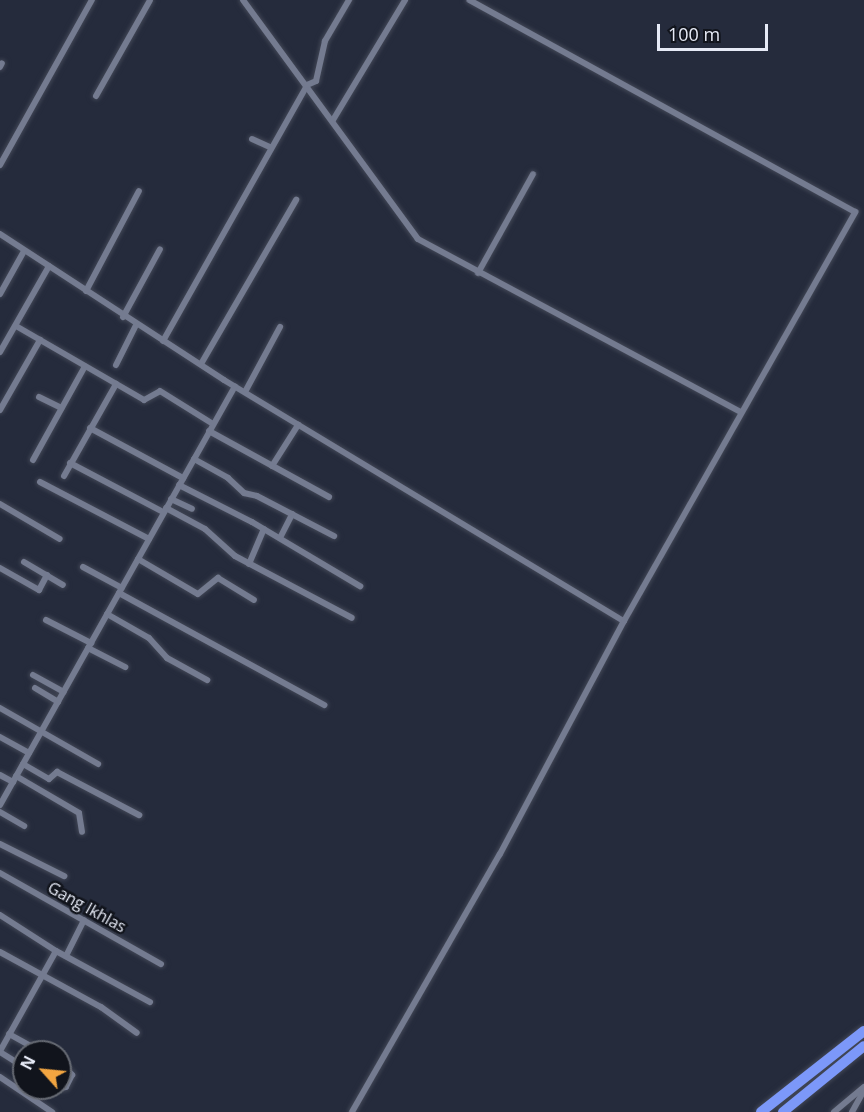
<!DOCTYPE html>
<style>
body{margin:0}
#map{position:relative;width:864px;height:1112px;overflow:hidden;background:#252b3c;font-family:"Open Sans",sans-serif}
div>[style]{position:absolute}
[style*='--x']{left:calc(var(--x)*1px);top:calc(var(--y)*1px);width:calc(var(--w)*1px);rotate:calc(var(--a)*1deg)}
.roads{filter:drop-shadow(0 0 2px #424756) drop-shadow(0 0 2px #424756)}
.minor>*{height:6px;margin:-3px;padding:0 3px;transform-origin:3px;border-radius:3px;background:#747b90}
.motorway>*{height:10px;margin:-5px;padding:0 5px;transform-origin:5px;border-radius:5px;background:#7c98f9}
span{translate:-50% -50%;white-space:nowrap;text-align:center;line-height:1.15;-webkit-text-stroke:5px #11141c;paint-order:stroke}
.street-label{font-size:16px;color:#e6eaf6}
.north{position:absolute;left:12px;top:1040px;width:60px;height:60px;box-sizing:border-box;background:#11141c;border:2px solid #666a73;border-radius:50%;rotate:297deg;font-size:16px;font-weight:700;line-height:24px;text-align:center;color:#e6eaf6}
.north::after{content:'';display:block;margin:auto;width:21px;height:27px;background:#f2a541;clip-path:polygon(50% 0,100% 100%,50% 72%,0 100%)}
.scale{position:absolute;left:657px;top:24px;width:111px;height:27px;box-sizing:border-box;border:3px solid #e6eaf6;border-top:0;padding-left:8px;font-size:18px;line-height:21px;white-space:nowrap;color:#e6eaf6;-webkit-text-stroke:4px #11141c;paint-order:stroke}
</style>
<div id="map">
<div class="roads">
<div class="minor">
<i style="--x:243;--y:0;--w:296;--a:53.8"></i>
<i style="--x:418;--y:239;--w:366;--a:28.2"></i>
<i style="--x:0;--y:67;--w:4;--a:-63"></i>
<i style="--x:96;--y:96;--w:110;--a:-60.6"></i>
<i style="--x:333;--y:120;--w:140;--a:-59"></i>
<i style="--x:252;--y:139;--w:20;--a:24"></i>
<i style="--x:0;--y:165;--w:189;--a:-60.9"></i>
<i style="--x:0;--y:234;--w:267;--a:33.1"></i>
<i style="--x:224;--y:380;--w:467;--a:31.1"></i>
<i style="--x:478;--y:273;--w:113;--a:-60.9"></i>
<i style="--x:86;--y:291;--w:113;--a:-62.1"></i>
<i style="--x:0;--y:294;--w:49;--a:-60.8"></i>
<i style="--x:123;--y:317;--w:77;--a:-61.4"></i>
<i style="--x:16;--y:326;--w:148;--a:30"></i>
<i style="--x:144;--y:400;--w:18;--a:-29"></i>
<i style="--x:160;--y:391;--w:62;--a:31.9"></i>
<i style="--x:163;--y:341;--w:294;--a:-60.6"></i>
<i style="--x:307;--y:85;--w:10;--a:-24"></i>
<i style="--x:316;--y:81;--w:41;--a:-77.3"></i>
<i style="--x:325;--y:41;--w:48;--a:-59.7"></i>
<i style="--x:0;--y:352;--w:99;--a:-60.3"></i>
<i style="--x:201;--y:364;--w:190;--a:-59.9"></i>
<i style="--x:116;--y:365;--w:45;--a:-63.4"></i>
<i style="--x:245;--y:392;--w:74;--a:-61.7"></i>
<i style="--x:39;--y:397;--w:25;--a:26"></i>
<i style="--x:0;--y:410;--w:81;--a:-60.3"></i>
<i style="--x:90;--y:428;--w:106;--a:28.3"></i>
<i style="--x:209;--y:431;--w:137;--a:28.8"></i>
<i style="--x:194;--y:459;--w:39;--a:29"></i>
<i style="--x:228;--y:478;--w:22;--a:43"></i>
<i style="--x:244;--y:493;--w:13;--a:13"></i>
<i style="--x:257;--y:496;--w:87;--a:27.5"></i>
<i style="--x:33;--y:460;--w:107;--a:-61"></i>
<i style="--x:70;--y:463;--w:105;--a:27.8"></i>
<i style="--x:272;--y:466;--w:49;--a:-57.6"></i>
<i style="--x:64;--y:476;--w:106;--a:-60.5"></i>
<i style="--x:40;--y:482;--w:123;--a:27.6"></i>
<i style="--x:179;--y:485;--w:82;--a:26.9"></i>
<i style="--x:252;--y:522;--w:126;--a:30.7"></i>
<i style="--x:171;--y:499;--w:23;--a:25"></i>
<i style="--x:0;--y:504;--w:69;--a:30.3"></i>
<i style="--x:166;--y:508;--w:44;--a:28.3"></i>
<i style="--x:205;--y:529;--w:40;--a:42"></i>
<i style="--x:235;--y:556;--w:132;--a:27.9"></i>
<i style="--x:280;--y:538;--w:27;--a:-63"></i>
<i style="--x:138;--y:559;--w:69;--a:30.3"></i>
<i style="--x:198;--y:594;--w:26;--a:-39"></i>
<i style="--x:218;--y:578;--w:42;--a:31.4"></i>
<i style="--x:24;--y:562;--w:45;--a:30.5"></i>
<i style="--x:249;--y:564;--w:38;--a:-67"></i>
<i style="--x:83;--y:567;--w:44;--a:28.3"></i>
<i style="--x:0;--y:568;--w:45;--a:29.4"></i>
<i style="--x:39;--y:590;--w:17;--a:-62"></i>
<i style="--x:119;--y:593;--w:234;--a:28.6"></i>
<i style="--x:107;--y:614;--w:48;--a:29.7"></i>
<i style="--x:149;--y:638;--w:27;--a:48"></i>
<i style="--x:167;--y:658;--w:46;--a:28.8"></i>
<i style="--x:46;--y:620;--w:51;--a:27.1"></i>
<i style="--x:88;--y:648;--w:42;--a:27.2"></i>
<i style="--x:33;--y:675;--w:35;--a:29"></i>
<i style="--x:35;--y:688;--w:27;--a:31"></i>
<i style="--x:0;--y:708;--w:113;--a:29.7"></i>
<i style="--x:0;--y:737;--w:33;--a:29"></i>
<i style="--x:23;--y:764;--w:30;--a:30"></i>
<i style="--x:49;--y:779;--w:11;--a:-41"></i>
<i style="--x:57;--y:772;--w:93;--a:27.7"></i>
<i style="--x:0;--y:775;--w:15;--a:28"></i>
<i style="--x:16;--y:776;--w:73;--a:30.4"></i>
<i style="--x:79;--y:813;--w:19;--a:81"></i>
<i style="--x:0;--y:805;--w:480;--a:-60.7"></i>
<i style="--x:0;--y:812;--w:28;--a:30"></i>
<i style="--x:0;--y:844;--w:72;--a:26.6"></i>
<i style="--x:0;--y:873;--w:185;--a:29.5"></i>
<i style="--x:0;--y:915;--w:67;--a:32.7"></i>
<i style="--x:56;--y:951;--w:115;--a:119.2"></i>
<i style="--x:56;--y:951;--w:107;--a:28.5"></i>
<i style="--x:0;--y:952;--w:115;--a:28.6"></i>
<i style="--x:101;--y:1007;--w:44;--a:35.8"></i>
<i style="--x:66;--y:956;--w:40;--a:-63.4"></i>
<i style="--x:9;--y:1034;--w:37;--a:29"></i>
<i style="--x:0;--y:1052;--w:28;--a:32"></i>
<i style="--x:60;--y:1062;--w:18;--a:47"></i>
<i style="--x:72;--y:1075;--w:13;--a:117"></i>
<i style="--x:66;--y:1087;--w:6;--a:171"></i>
<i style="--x:0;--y:1077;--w:63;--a:33.9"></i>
<i style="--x:352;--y:1112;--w:297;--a:-60.2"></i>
<i style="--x:500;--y:854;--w:264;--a:-62"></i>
<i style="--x:624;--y:621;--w:470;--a:-60.5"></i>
<i style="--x:855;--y:212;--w:440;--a:-151.2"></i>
<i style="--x:834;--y:1112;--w:39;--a:-40"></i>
<i style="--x:852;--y:1112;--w:25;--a:-61"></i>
</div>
<div class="motorway">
<i style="--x:761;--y:1112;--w:131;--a:-38.2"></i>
<i style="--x:783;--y:1112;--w:104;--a:-39.2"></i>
</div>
</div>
<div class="street-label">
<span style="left:87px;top:907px;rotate:29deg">Gang Ikhlas</span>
</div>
<div class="north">N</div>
<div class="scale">100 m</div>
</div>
